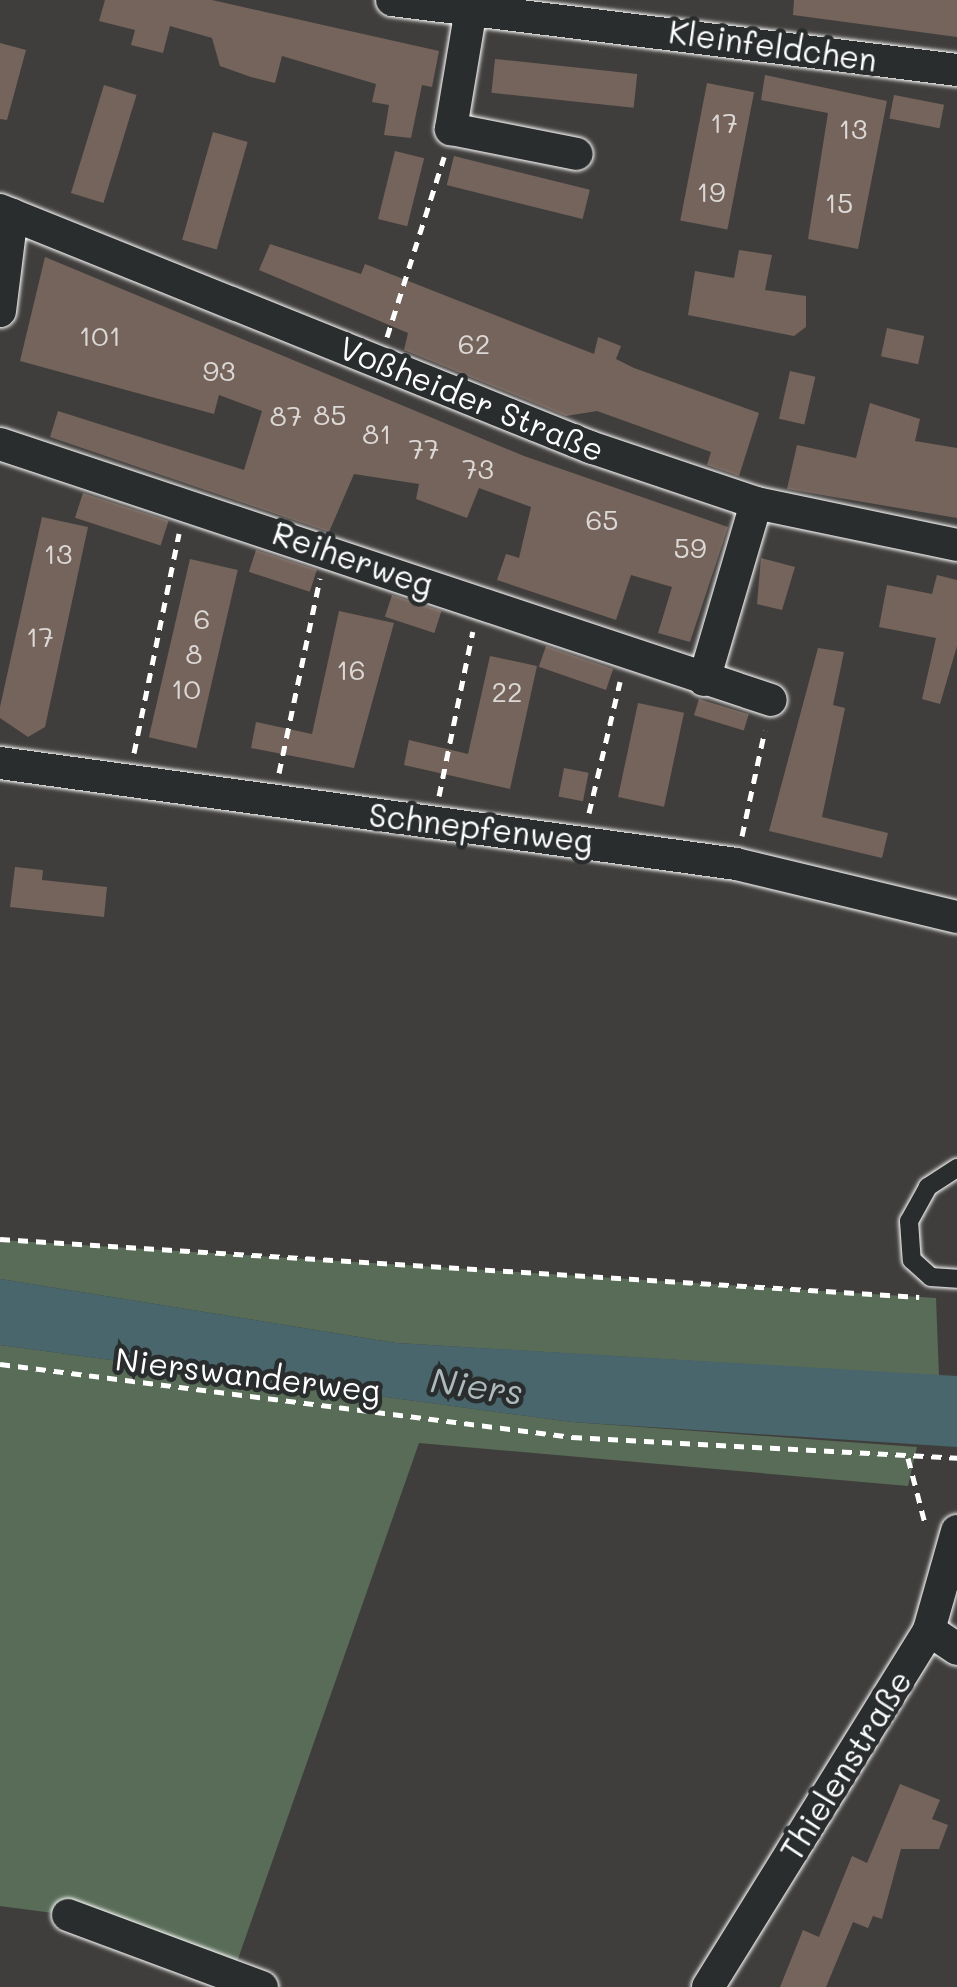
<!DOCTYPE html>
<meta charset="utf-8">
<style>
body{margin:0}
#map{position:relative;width:957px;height:1987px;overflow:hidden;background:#403e3c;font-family:Mali,sans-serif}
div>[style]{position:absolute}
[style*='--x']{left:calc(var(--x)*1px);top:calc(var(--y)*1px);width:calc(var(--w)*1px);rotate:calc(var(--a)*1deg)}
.green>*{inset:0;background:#586c57}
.water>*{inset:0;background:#48666b}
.building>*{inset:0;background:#75645b;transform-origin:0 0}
.path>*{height:5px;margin-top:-2.5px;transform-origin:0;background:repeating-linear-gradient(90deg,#fff 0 10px,transparent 0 18px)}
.roads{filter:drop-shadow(0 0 2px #fff) drop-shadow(0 0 2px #fff)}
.service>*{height:18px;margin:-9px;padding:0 9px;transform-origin:9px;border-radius:9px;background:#2a2d2e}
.minor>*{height:32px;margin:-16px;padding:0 16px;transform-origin:16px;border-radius:16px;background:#2a2d2e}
span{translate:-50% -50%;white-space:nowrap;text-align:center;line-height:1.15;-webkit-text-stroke:9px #2a2d2e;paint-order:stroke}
.number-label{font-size:28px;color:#dcd8d6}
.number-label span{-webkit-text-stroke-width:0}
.street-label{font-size:32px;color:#fff}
.water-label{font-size:35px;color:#adbabc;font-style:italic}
</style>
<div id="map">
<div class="green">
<i style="clip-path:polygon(0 1240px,936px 1298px,939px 1376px,396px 1343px,0 1279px)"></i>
<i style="clip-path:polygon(0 1345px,572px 1422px,917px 1447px,908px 1486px,419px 1443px,232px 1976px,68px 1915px,0 1906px)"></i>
</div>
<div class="water">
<i style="clip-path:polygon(0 1279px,396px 1343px,957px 1376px,957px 1447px,572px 1422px,0 1345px)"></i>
</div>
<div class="building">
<i style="clip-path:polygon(105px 0,212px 0,439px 51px,432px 87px,422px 85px,411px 138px,384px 135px,389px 105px,372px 102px,376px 84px,282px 56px,275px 83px,251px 77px,220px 66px,212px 38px,170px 26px,163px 53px,131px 45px,135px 30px,99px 21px)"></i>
<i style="clip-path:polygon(794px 0,957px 0,957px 37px,793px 15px)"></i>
<i style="clip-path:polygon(0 43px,26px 50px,7px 120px,0 119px)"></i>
<i style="left:495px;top:59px;width:143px;height:34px;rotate:6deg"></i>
<i style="clip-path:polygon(765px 75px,887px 101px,858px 249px,808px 239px,828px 113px,761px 100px)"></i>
<i style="left:707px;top:83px;width:48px;height:140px;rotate:11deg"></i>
<i style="left:104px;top:85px;width:34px;height:113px;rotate:17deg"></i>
<i style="left:894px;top:95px;width:51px;height:24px;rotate:11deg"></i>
<i style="left:213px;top:132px;width:36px;height:112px;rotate:16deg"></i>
<i style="left:395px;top:151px;width:30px;height:70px;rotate:14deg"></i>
<i style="left:454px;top:156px;width:140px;height:30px;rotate:14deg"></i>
<i style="clip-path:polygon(270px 244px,361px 274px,365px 264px,594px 354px,598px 337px,621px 346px,616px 359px,634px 368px,759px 413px,739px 476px,707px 465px,711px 452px,597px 411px,566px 416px,404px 350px,408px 333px,259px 270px)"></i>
<i style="clip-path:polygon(739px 250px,772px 255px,765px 290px,806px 296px,806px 327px,794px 336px,688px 315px,695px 271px,734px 278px)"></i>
<i style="clip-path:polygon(45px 257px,524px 456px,728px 527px,690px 642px,658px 633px,672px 587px,631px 575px,616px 620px,497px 580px,506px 554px,519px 558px,531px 507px,479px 488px,467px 518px,416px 499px,419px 484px,354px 474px,329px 532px,50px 437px,58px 411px,244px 470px,262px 411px,219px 395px,214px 414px,20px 361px)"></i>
<i style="left:887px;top:328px;width:38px;height:29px;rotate:12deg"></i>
<i style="left:790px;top:371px;width:26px;height:49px;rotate:13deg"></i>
<i style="clip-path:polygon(870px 403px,920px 419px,915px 441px,957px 448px,957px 518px,787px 489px,797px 445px,856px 458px)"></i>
<i style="left:83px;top:493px;width:90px;height:26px;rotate:18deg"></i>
<i style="clip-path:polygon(42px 517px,88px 527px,45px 727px,28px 737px,0 718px,0 707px)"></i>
<i style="left:256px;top:550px;width:64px;height:23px;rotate:18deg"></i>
<i style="clip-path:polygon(761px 558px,795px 567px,782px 610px,757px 604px)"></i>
<i style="left:190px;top:559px;width:49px;height:183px;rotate:13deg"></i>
<i style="clip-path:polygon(937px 575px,957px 580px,957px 646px,940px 704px,922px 699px,936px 638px,879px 627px,887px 585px,932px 594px)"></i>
<i style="left:392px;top:595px;width:52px;height:23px;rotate:18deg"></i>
<i style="clip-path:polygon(339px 611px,394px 623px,354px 768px,251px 748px,256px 722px,312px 734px)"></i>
<i style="left:546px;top:646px;width:71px;height:22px;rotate:19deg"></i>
<i style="clip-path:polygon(818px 648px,844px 652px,833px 705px,845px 708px,822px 817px,888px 833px,882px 858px,769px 831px)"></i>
<i style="clip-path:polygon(490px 656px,537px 666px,510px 789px,404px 765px,409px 740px,468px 754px)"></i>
<i style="left:699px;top:699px;width:52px;height:17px;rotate:17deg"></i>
<i style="left:638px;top:703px;width:47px;height:96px;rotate:12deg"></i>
<i style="left:564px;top:768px;width:25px;height:29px;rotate:11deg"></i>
<i style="clip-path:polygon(15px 867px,43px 870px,42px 880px,107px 887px,104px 917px,10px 907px)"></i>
<i style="clip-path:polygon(900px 1784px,940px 1800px,932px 1819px,948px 1825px,939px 1849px,901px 1849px,882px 1919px,873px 1916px,868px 1928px,853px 1922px,826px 1987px,780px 1987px,803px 1930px,819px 1937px,852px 1856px,867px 1863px)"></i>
</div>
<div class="path">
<i style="--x:387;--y:337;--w:189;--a:-72.4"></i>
<i style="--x:134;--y:753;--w:224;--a:-78.4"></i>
<i style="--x:279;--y:773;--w:199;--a:-78.1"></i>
<i style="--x:439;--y:796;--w:168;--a:-78.4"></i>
<i style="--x:589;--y:813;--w:135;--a:-76.7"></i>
<i style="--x:742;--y:836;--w:108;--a:-77.8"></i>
<i style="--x:0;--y:1239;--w:921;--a:3.61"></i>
<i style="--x:0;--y:1364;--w:577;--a:7.27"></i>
<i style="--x:572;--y:1437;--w:386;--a:3.1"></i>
<i style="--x:908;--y:1458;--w:71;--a:75.4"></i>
</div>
<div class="roads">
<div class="service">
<i style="--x:957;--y:1168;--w:35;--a:147"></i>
<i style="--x:928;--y:1187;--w:39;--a:119"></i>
<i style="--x:909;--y:1221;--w:39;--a:86"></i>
<i style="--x:912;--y:1260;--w:25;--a:42"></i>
<i style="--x:931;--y:1277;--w:26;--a:4"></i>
</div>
<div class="minor">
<i style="--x:392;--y:0;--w:569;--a:7.06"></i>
<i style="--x:470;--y:15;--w:116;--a:99.5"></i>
<i style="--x:451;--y:129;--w:128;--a:11.2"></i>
<i style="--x:0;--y:210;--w:636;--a:21.89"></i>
<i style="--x:590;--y:447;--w:175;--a:18.6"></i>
<i style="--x:756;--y:503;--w:205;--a:11.8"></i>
<i style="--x:0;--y:311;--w:97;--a:-82.9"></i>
<i style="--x:0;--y:444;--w:812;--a:18.37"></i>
<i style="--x:704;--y:680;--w:184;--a:-73.6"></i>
<i style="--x:0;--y:763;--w:743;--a:7.81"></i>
<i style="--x:736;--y:864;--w:227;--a:13.5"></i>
<i style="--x:929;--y:1630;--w:34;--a:34"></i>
<i style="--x:68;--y:1915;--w:207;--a:20.4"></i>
<i style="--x:708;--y:1987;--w:420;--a:-58.2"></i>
<i style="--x:929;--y:1630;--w:103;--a:-74.2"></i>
</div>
</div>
<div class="number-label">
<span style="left:724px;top:122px">17</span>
<span style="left:853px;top:128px">13</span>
<span style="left:711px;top:191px">19</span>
<span style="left:839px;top:202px">15</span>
<span style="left:100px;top:335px">101</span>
<span style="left:474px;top:343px">62</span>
<span style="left:219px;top:370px">93</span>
<span style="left:330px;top:414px">85</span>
<span style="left:286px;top:415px">87</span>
<span style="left:377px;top:433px">81</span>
<span style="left:424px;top:448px">77</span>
<span style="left:478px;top:468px">73</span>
<span style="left:602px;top:519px">65</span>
<span style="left:690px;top:547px">59</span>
<span style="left:58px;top:553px">13</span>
<span style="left:202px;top:618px">6</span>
<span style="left:40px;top:636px">17</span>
<span style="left:194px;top:653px">8</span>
<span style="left:351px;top:669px">16</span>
<span style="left:186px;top:688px">10</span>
<span style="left:507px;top:691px">22</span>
</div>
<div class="street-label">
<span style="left:773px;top:45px;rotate:8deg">Kleinfeldchen</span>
<span style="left:472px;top:398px;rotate:22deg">Voßheider Straße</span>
<span style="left:353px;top:558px;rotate:19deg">Reiherweg</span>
<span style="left:481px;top:827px;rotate:7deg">Schnepfenweg</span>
<span style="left:248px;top:1374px;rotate:7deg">Nierswanderweg</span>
<span style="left:845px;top:1765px;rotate:-58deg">Thielenstraße</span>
</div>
<div class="water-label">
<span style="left:477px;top:1385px;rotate:8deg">Niers</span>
</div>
</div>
